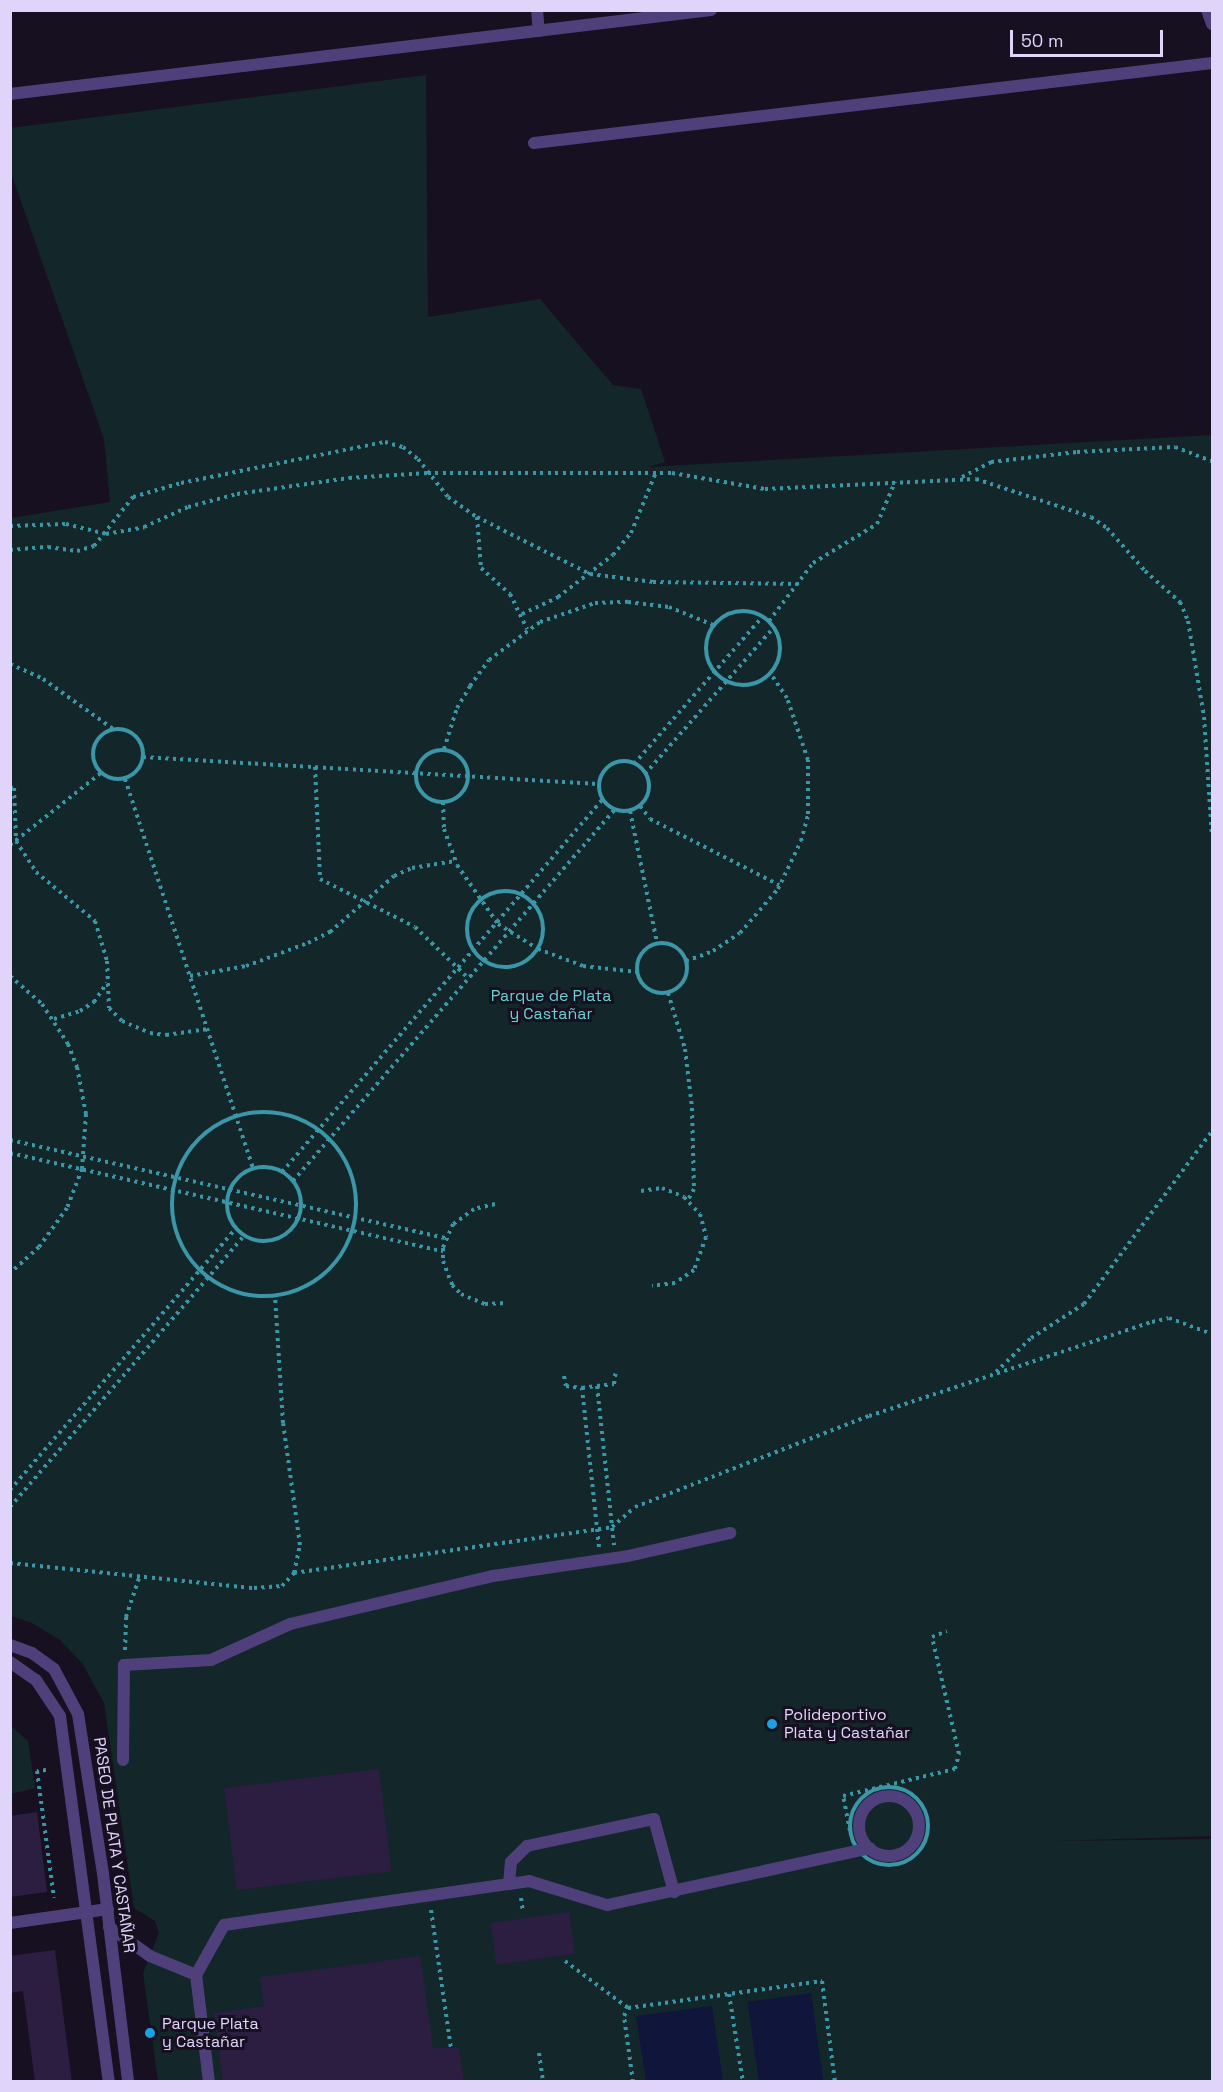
<!DOCTYPE html>
<meta charset="utf-8">
<style>
body{margin:0}
#map{position:relative;width:1223px;height:2092px;overflow:hidden;background:#161021;font-family:"Space Grotesk",sans-serif}
div>[style]{position:absolute}
[style*='--x']{left:calc(var(--x)*1px);top:calc(var(--y)*1px);width:calc(var(--w)*1px);rotate:calc(var(--a)*1deg)}
.green>*{inset:0;background:#13262a}
.water>*{inset:0;background:#0f153b;transform-origin:0 0}
.building>*{inset:0;background:#2c1e40;transform-origin:0 0}
.path>*{height:4px;margin-top:-2px;transform-origin:0;background:repeating-linear-gradient(90deg,#3b96a7 0 3px,transparent 0 7.5px)}
.path>.ring{margin:-2px;padding:0;box-sizing:content-box;background:none;border:4px solid #3b96a7;border-radius:50%}
.service>*{height:12px;margin:-6px;padding:0 6px;transform-origin:6px;border-radius:6px;background:#4f407b}
.service>.ring{margin:-6px;padding:0;box-sizing:content-box;background:none;border:12px solid #4f407b;border-radius:50%}
.minor>*{height:12px;margin:-6px;padding:0 6px;transform-origin:6px;border-radius:6px;background:#4f407b}
.dots>*{width:16px;height:16px;translate:-50% -50%;box-sizing:border-box;border:3px solid #161021;border-radius:50%}
span{translate:-50% -50%;white-space:nowrap;text-align:center;line-height:1.15;-webkit-text-stroke:6px #161021;paint-order:stroke}
.park-label{font-size:16px;color:#68d3cf}
.poi-label{font-size:16px;color:#e1d4fa}
.left{translate:0 -50%;text-align:left}
.street-label{font-size:16px;color:#e1d4fa}
.frame{position:absolute;inset:0;border:12px solid #e1d4fa;pointer-events:none}
.scale{position:absolute;left:1010px;top:30px;width:153px;height:27px;box-sizing:border-box;border:3px solid #e1d4fa;border-top:0;padding-left:8px;font-size:18px;line-height:21px;white-space:nowrap;color:#e1d4fa;-webkit-text-stroke:4px #161021;paint-order:stroke}
</style>
<div id="map">
<div class="green">
<i style="clip-path:polygon(426px 75px,428px 317px,540px 299px,613px 385px,641px 389px,665px 462px,648px 467px,1212px 435px,1212px 1836px,1055px 1841px,1212px 1839px,1212px 2081px,158px 2081px,143px 1973px,159px 1933px,155px 1921px,134px 1908px,104px 1703px,82px 1663px,60px 1640px,32px 1623px,11px 1616px,11px 518px,110px 502px,104px 439px,11px 173px,10px 128px)"></i>
<i style="clip-path:polygon(11px 1726px,28px 1741px,35px 1788px,11px 1794px)"></i>
</div>
<div class="water">
<i style="left:811px;top:1993px;width:89px;height:64px;rotate:82deg"></i>
<i style="clip-path:polygon(712px 2006px,723px 2081px,646px 2081px,636px 2016px)"></i>
</div>
<div class="building">
<i style="left:379px;top:1769px;width:103px;height:156px;rotate:83deg"></i>
<i style="clip-path:polygon(37px 1812px,47px 1892px,10px 1897px,10px 1816px)"></i>
<i style="left:569px;top:1912px;width:42px;height:79px;rotate:82deg"></i>
<i style="clip-path:polygon(55px 1950px,72px 2082px,35px 2082px,23px 1991px,10px 1993px,10px 1956px)"></i>
<i style="clip-path:polygon(420px 1956px,433px 2048px,459px 2048px,464px 2082px,223px 2082px,214px 2013px,264px 2006px,260px 1977px)"></i>
</div>
<div class="path">
<i style="--x:962;--y:477;--w:33;--a:-27"></i>
<i style="--x:991;--y:462;--w:87;--a:-6.6"></i>
<i style="--x:1077;--y:452;--w:98;--a:-2.9"></i>
<i style="--x:1175;--y:447;--w:40;--a:21"></i>
<i style="--x:477;--y:517;--w:51;--a:85.5"></i>
<i style="--x:481;--y:568;--w:39;--a:42"></i>
<i style="--x:510;--y:594;--w:39;--a:64"></i>
<i style="--x:10;--y:526;--w:56;--a:-2"></i>
<i style="--x:66;--y:524;--w:41;--a:14"></i>
<i style="--x:106;--y:534;--w:39;--a:-10"></i>
<i style="--x:144;--y:527;--w:48;--a:-24.4"></i>
<i style="--x:188;--y:507;--w:51;--a:-14.9"></i>
<i style="--x:237;--y:494;--w:113;--a:-8.1"></i>
<i style="--x:349;--y:478;--w:79;--a:-3.6"></i>
<i style="--x:428;--y:473;--w:244;--a:0"></i>
<i style="--x:672;--y:473;--w:94;--a:9.8"></i>
<i style="--x:765;--y:489;--w:211;--a:-2.7"></i>
<i style="--x:976;--y:479;--w:121;--a:18.3"></i>
<i style="--x:1091;--y:517;--w:19;--a:35"></i>
<i style="--x:1107;--y:528;--w:57;--a:48.5"></i>
<i style="--x:1145;--y:571;--w:47;--a:41.5"></i>
<i style="--x:1180;--y:602;--w:21;--a:67"></i>
<i style="--x:1188;--y:621;--w:97;--a:80.5"></i>
<i style="--x:1204;--y:717;--w:120;--a:86.2"></i>
<i style="--x:10;--y:550;--w:38;--a:-5"></i>
<i style="--x:48;--y:547;--w:29;--a:8"></i>
<i style="--x:77;--y:551;--w:18;--a:-16"></i>
<i style="--x:94;--y:546;--w:63;--a:-51.5"></i>
<i style="--x:133;--y:497;--w:50;--a:-16.3"></i>
<i style="--x:181;--y:483;--w:208;--a:-11.4"></i>
<i style="--x:385;--y:442;--w:19;--a:16"></i>
<i style="--x:403;--y:447;--w:19;--a:39"></i>
<i style="--x:418;--y:459;--w:48;--a:51.7"></i>
<i style="--x:448;--y:497;--w:35;--a:35"></i>
<i style="--x:477;--y:517;--w:127;--a:26.8"></i>
<i style="--x:590;--y:574;--w:64;--a:7.2"></i>
<i style="--x:653;--y:582;--w:147;--a:0.8"></i>
<i class="ring" style="left:706px;top:611px;width:70px;height:70px"></i>
<i style="--x:522;--y:614;--w:40;--a:-25"></i>
<i style="--x:558;--y:597;--w:69;--a:-37.4"></i>
<i style="--x:613;--y:555;--w:28;--a:-51"></i>
<i style="--x:631;--y:533;--w:66;--a:-67.7"></i>
<i style="--x:769;--y:621;--w:73;--a:-52.8"></i>
<i style="--x:813;--y:563;--w:75;--a:-31.4"></i>
<i style="--x:877;--y:524;--w:46;--a:-66.8"></i>
<i style="--x:10;--y:664;--w:36;--a:24"></i>
<i style="--x:43;--y:679;--w:86;--a:35.5"></i>
<i class="ring" style="left:93px;top:729px;width:46px;height:46px"></i>
<i style="--x:444;--y:749;--w:43;--a:-72.4"></i>
<i style="--x:457;--y:708;--w:26;--a:-59"></i>
<i style="--x:470;--y:686;--w:32;--a:-54"></i>
<i style="--x:489;--y:660;--w:64;--a:-36.7"></i>
<i style="--x:540;--y:622;--w:58;--a:-19.1"></i>
<i style="--x:595;--y:603;--w:33;--a:-2"></i>
<i style="--x:628;--y:602;--w:41;--a:7"></i>
<i style="--x:669;--y:607;--w:48;--a:22.2"></i>
<i class="ring" style="left:416px;top:750px;width:48px;height:48px"></i>
<i style="--x:143;--y:757;--w:456;--a:3.4"></i>
<i class="ring" style="left:599px;top:761px;width:46px;height:46px"></i>
<i style="--x:634;--y:764;--w:196;--a:-48.9"></i>
<i style="--x:315;--y:767;--w:112;--a:87.4"></i>
<i style="--x:320;--y:879;--w:106;--a:26.8"></i>
<i style="--x:415;--y:927;--w:74;--a:43.9"></i>
<i style="--x:645;--y:774;--w:196;--a:-48.7"></i>
<i style="--x:125;--y:779;--w:410;--a:71.8"></i>
<i style="--x:10;--y:788;--w:4;--a:0"></i>
<i style="--x:14;--y:788;--w:53;--a:87.8"></i>
<i style="--x:16;--y:841;--w:37;--a:57"></i>
<i style="--x:36;--y:872;--w:77;--a:39.7"></i>
<i style="--x:95;--y:921;--w:42;--a:73.3"></i>
<i style="--x:107;--y:961;--w:47;--a:87.6"></i>
<i style="--x:109;--y:1008;--w:18;--a:45"></i>
<i style="--x:122;--y:1021;--w:30;--a:23"></i>
<i style="--x:150;--y:1033;--w:16;--a:7"></i>
<i style="--x:166;--y:1035;--w:42;--a:-8.1"></i>
<i style="--x:443;--y:802;--w:27;--a:88"></i>
<i style="--x:444;--y:829;--w:38;--a:70"></i>
<i style="--x:457;--y:865;--w:72;--a:55.2"></i>
<i style="--x:498;--y:924;--w:47;--a:32"></i>
<i style="--x:538;--y:949;--w:48;--a:20.7"></i>
<i style="--x:583;--y:966;--w:54;--a:6.3"></i>
<i style="--x:640;--y:806;--w:16;--a:52"></i>
<i style="--x:650;--y:819;--w:145;--a:27.1"></i>
<i style="--x:630;--y:811;--w:135;--a:78.4"></i>
<i style="--x:10;--y:845;--w:116;--a:-38.4"></i>
<i class="ring" style="left:467px;top:891px;width:72px;height:72px"></i>
<i class="ring" style="left:637px;top:943px;width:46px;height:46px"></i>
<i style="--x:686;--y:961;--w:29;--a:-20"></i>
<i style="--x:713;--y:951;--w:32;--a:-34"></i>
<i style="--x:740;--y:933;--w:58;--a:-49.2"></i>
<i style="--x:778;--y:889;--w:53;--a:-64.4"></i>
<i style="--x:801;--y:841;--w:28;--a:-75"></i>
<i style="--x:808;--y:814;--w:54;--a:-90"></i>
<i style="--x:808;--y:760;--w:65;--a:-108.7"></i>
<i style="--x:787;--y:698;--w:30;--a:-124"></i>
<i style="--x:10;--y:976;--w:43;--a:41.2"></i>
<i style="--x:42;--y:1004;--w:48;--a:57"></i>
<i style="--x:68;--y:1044;--w:25;--a:69"></i>
<i style="--x:77;--y:1067;--w:48;--a:79.2"></i>
<i style="--x:86;--y:1114;--w:55;--a:94.2"></i>
<i style="--x:82;--y:1169;--w:42;--a:111"></i>
<i style="--x:67;--y:1208;--w:48;--a:125.7"></i>
<i style="--x:39;--y:1247;--w:39;--a:138"></i>
<i style="--x:190;--y:976;--w:57;--a:-10.1"></i>
<i style="--x:246;--y:966;--w:66;--a:-20.4"></i>
<i style="--x:308;--y:943;--w:25;--a:-27"></i>
<i style="--x:330;--y:932;--w:85;--a:-41.2"></i>
<i style="--x:394;--y:876;--w:20;--a:-24"></i>
<i style="--x:412;--y:868;--w:44;--a:-9.2"></i>
<i style="--x:668;--y:993;--w:59;--a:73.1"></i>
<i style="--x:685;--y:1049;--w:59;--a:83.2"></i>
<i style="--x:692;--y:1108;--w:81;--a:88.6"></i>
<i style="--x:694;--y:1189;--w:13;--a:119"></i>
<i style="--x:54;--y:1019;--w:27;--a:-17"></i>
<i style="--x:80;--y:1011;--w:17;--a:-33"></i>
<i style="--x:94;--y:1002;--w:23;--a:-56"></i>
<i class="ring" style="left:172px;top:1112px;width:180px;height:180px"></i>
<i style="--x:10;--y:1140;--w:447;--a:12.7"></i>
<i style="--x:10;--y:1153;--w:444;--a:12.8"></i>
<i class="ring" style="left:227px;top:1167px;width:70px;height:70px"></i>
<i style="--x:282;--y:1172;--w:491;--a:-49.3"></i>
<i style="--x:293;--y:1181;--w:491;--a:-49.1"></i>
<i style="--x:641;--y:1191;--w:21;--a:-8"></i>
<i style="--x:662;--y:1188;--w:24;--a:22"></i>
<i style="--x:684;--y:1197;--w:23;--a:47"></i>
<i style="--x:700;--y:1214;--w:24;--a:75"></i>
<i style="--x:706;--y:1237;--w:35;--a:110"></i>
<i style="--x:694;--y:1270;--w:23;--a:146"></i>
<i style="--x:675;--y:1283;--w:23;--a:173"></i>
<i style="--x:495;--y:1204;--w:22;--a:167"></i>
<i style="--x:474;--y:1209;--w:26;--a:144"></i>
<i style="--x:453;--y:1224;--w:26;--a:113"></i>
<i style="--x:443;--y:1248;--w:13;--a:90"></i>
<i style="--x:443;--y:1261;--w:26;--a:69"></i>
<i style="--x:452;--y:1285;--w:13;--a:45"></i>
<i style="--x:461;--y:1294;--w:26;--a:23"></i>
<i style="--x:485;--y:1304;--w:21;--a:-3"></i>
<i style="--x:996;--y:1372;--w:49;--a:-44.2"></i>
<i style="--x:1031;--y:1338;--w:63;--a:-32.7"></i>
<i style="--x:1084;--y:1304;--w:215;--a:-53.5"></i>
<i style="--x:564;--y:1376;--w:10;--a:79"></i>
<i style="--x:566;--y:1386;--w:16;--a:7"></i>
<i style="--x:597;--y:1386;--w:17;--a:-7"></i>
<i style="--x:614;--y:1384;--w:14;--a:-82"></i>
<i style="--x:10;--y:1490;--w:346;--a:-49.2"></i>
<i style="--x:10;--y:1507;--w:359;--a:-49.2"></i>
<i style="--x:599;--y:1547;--w:160;--a:-96.1"></i>
<i style="--x:582;--y:1388;--w:15;--a:-8"></i>
<i style="--x:597;--y:1386;--w:160;--a:83.9"></i>
<i style="--x:10;--y:1563;--w:245;--a:5.9"></i>
<i style="--x:254;--y:1588;--w:28;--a:-4"></i>
<i style="--x:282;--y:1586;--w:18;--a:-47"></i>
<i style="--x:294;--y:1573;--w:29;--a:-78"></i>
<i style="--x:300;--y:1545;--w:123;--a:-97.9"></i>
<i style="--x:283;--y:1423;--w:128;--a:-93.6"></i>
<i style="--x:294;--y:1573;--w:321;--a:-8.2"></i>
<i style="--x:612;--y:1527;--w:30;--a:-41"></i>
<i style="--x:635;--y:1507;--w:251;--a:-21.3"></i>
<i style="--x:869;--y:1416;--w:298;--a:-18.4"></i>
<i style="--x:1152;--y:1322;--w:17;--a:-13"></i>
<i style="--x:1169;--y:1318;--w:46;--a:20.4"></i>
<i style="--x:125;--y:1650;--w:33;--a:-88"></i>
<i style="--x:126;--y:1617;--w:41;--a:-71.6"></i>
<i style="--x:46;--y:1770;--w:9;--a:174"></i>
<i style="--x:37;--y:1771;--w:128;--a:82.4"></i>
<i class="ring" style="left:850px;top:1787px;width:74px;height:74px"></i>
<i style="--x:850;--y:1831;--w:36;--a:-101"></i>
<i style="--x:843;--y:1796;--w:115;--a:-13.6"></i>
<i style="--x:955;--y:1769;--w:16;--a:-75"></i>
<i style="--x:959;--y:1754;--w:120;--a:-103"></i>
<i style="--x:932;--y:1637;--w:16;--a:-22"></i>
<i style="--x:521;--y:1898;--w:14;--a:82"></i>
<i style="--x:431;--y:1910;--w:140;--a:81.8"></i>
<i style="--x:565;--y:1961;--w:79;--a:36.7"></i>
<i style="--x:729;--y:1994;--w:89;--a:81"></i>
<i style="--x:539;--y:2053;--w:29;--a:82"></i>
<i style="--x:633;--y:2082;--w:67;--a:-97.8"></i>
<i style="--x:624;--y:2016;--w:9;--a:-63"></i>
<i style="--x:628;--y:2008;--w:196;--a:-7.9"></i>
<i style="--x:822;--y:1981;--w:102;--a:82.7"></i>
</div>
<div class="service">
<i style="--x:537;--y:10;--w:21;--a:85"></i>
<i style="--x:1207;--y:10;--w:15;--a:70"></i>
<i style="--x:10;--y:94;--w:706;--a:-6.83"></i>
<i style="--x:534;--y:143;--w:683;--a:-6.73"></i>
<i style="--x:123;--y:1760;--w:95;--a:-89.4"></i>
<i style="--x:124;--y:1665;--w:87;--a:-3.3"></i>
<i style="--x:211;--y:1660;--w:87;--a:-24.5"></i>
<i style="--x:290;--y:1624;--w:209;--a:-13.3"></i>
<i style="--x:493;--y:1576;--w:136;--a:-8.4"></i>
<i style="--x:628;--y:1556;--w:105;--a:-12.7"></i>
<i class="ring" style="left:859px;top:1796px;width:48px;height:48px"></i>
<i style="--x:509;--y:1884;--w:22;--a:-85"></i>
<i style="--x:511;--y:1862;--w:23;--a:-45"></i>
<i style="--x:527;--y:1846;--w:130;--a:-12"></i>
<i style="--x:654;--y:1819;--w:76;--a:74.7"></i>
<i style="--x:109;--y:1927;--w:50;--a:35.3"></i>
<i style="--x:150;--y:1956;--w:50;--a:22.4"></i>
<i style="--x:209;--y:2082;--w:108;--a:-96.9"></i>
<i style="--x:196;--y:1975;--w:57;--a:-60.8"></i>
<i style="--x:224;--y:1925;--w:308;--a:-8.2"></i>
<i style="--x:529;--y:1881;--w:82;--a:17.1"></i>
<i style="--x:607;--y:1905;--w:269;--a:-12.2"></i>
</div>
<div class="minor">
<i style="--x:10;--y:1645;--w:23;--a:20"></i>
<i style="--x:32;--y:1653;--w:27;--a:36"></i>
<i style="--x:54;--y:1669;--w:51;--a:61.9"></i>
<i style="--x:78;--y:1714;--w:162;--a:81.1"></i>
<i style="--x:103;--y:1874;--w:209;--a:83.1"></i>
<i style="--x:10;--y:1662;--w:32;--a:35"></i>
<i style="--x:36;--y:1680;--w:43;--a:56.3"></i>
<i style="--x:60;--y:1716;--w:369;--a:82.4"></i>
<i style="--x:10;--y:1923;--w:99;--a:-8.1"></i>
</div>
<div class="dots">
<i style="left:772px;top:1724px;background:#18a2e2"></i>
<i style="left:150px;top:2033px;background:#18a2e2"></i>
</div>
<div class="park-label">
<span style="left:551px;top:1005px">Parque de Plata<br>y Castañar</span>
</div>
<div class="poi-label">
<span class="left" style="left:784px;top:1724px">Polideportivo<br>Plata y Castañar</span>
<span class="left" style="left:162px;top:2033px">Parque Plata<br>y Castañar</span>
</div>
<div class="street-label">
<span style="left:114px;top:1845px;rotate:82deg">PASEO DE PLATA Y CASTAÑAR</span>
</div>
<div class="frame"></div>
<div class="scale">50 m</div>
</div>
